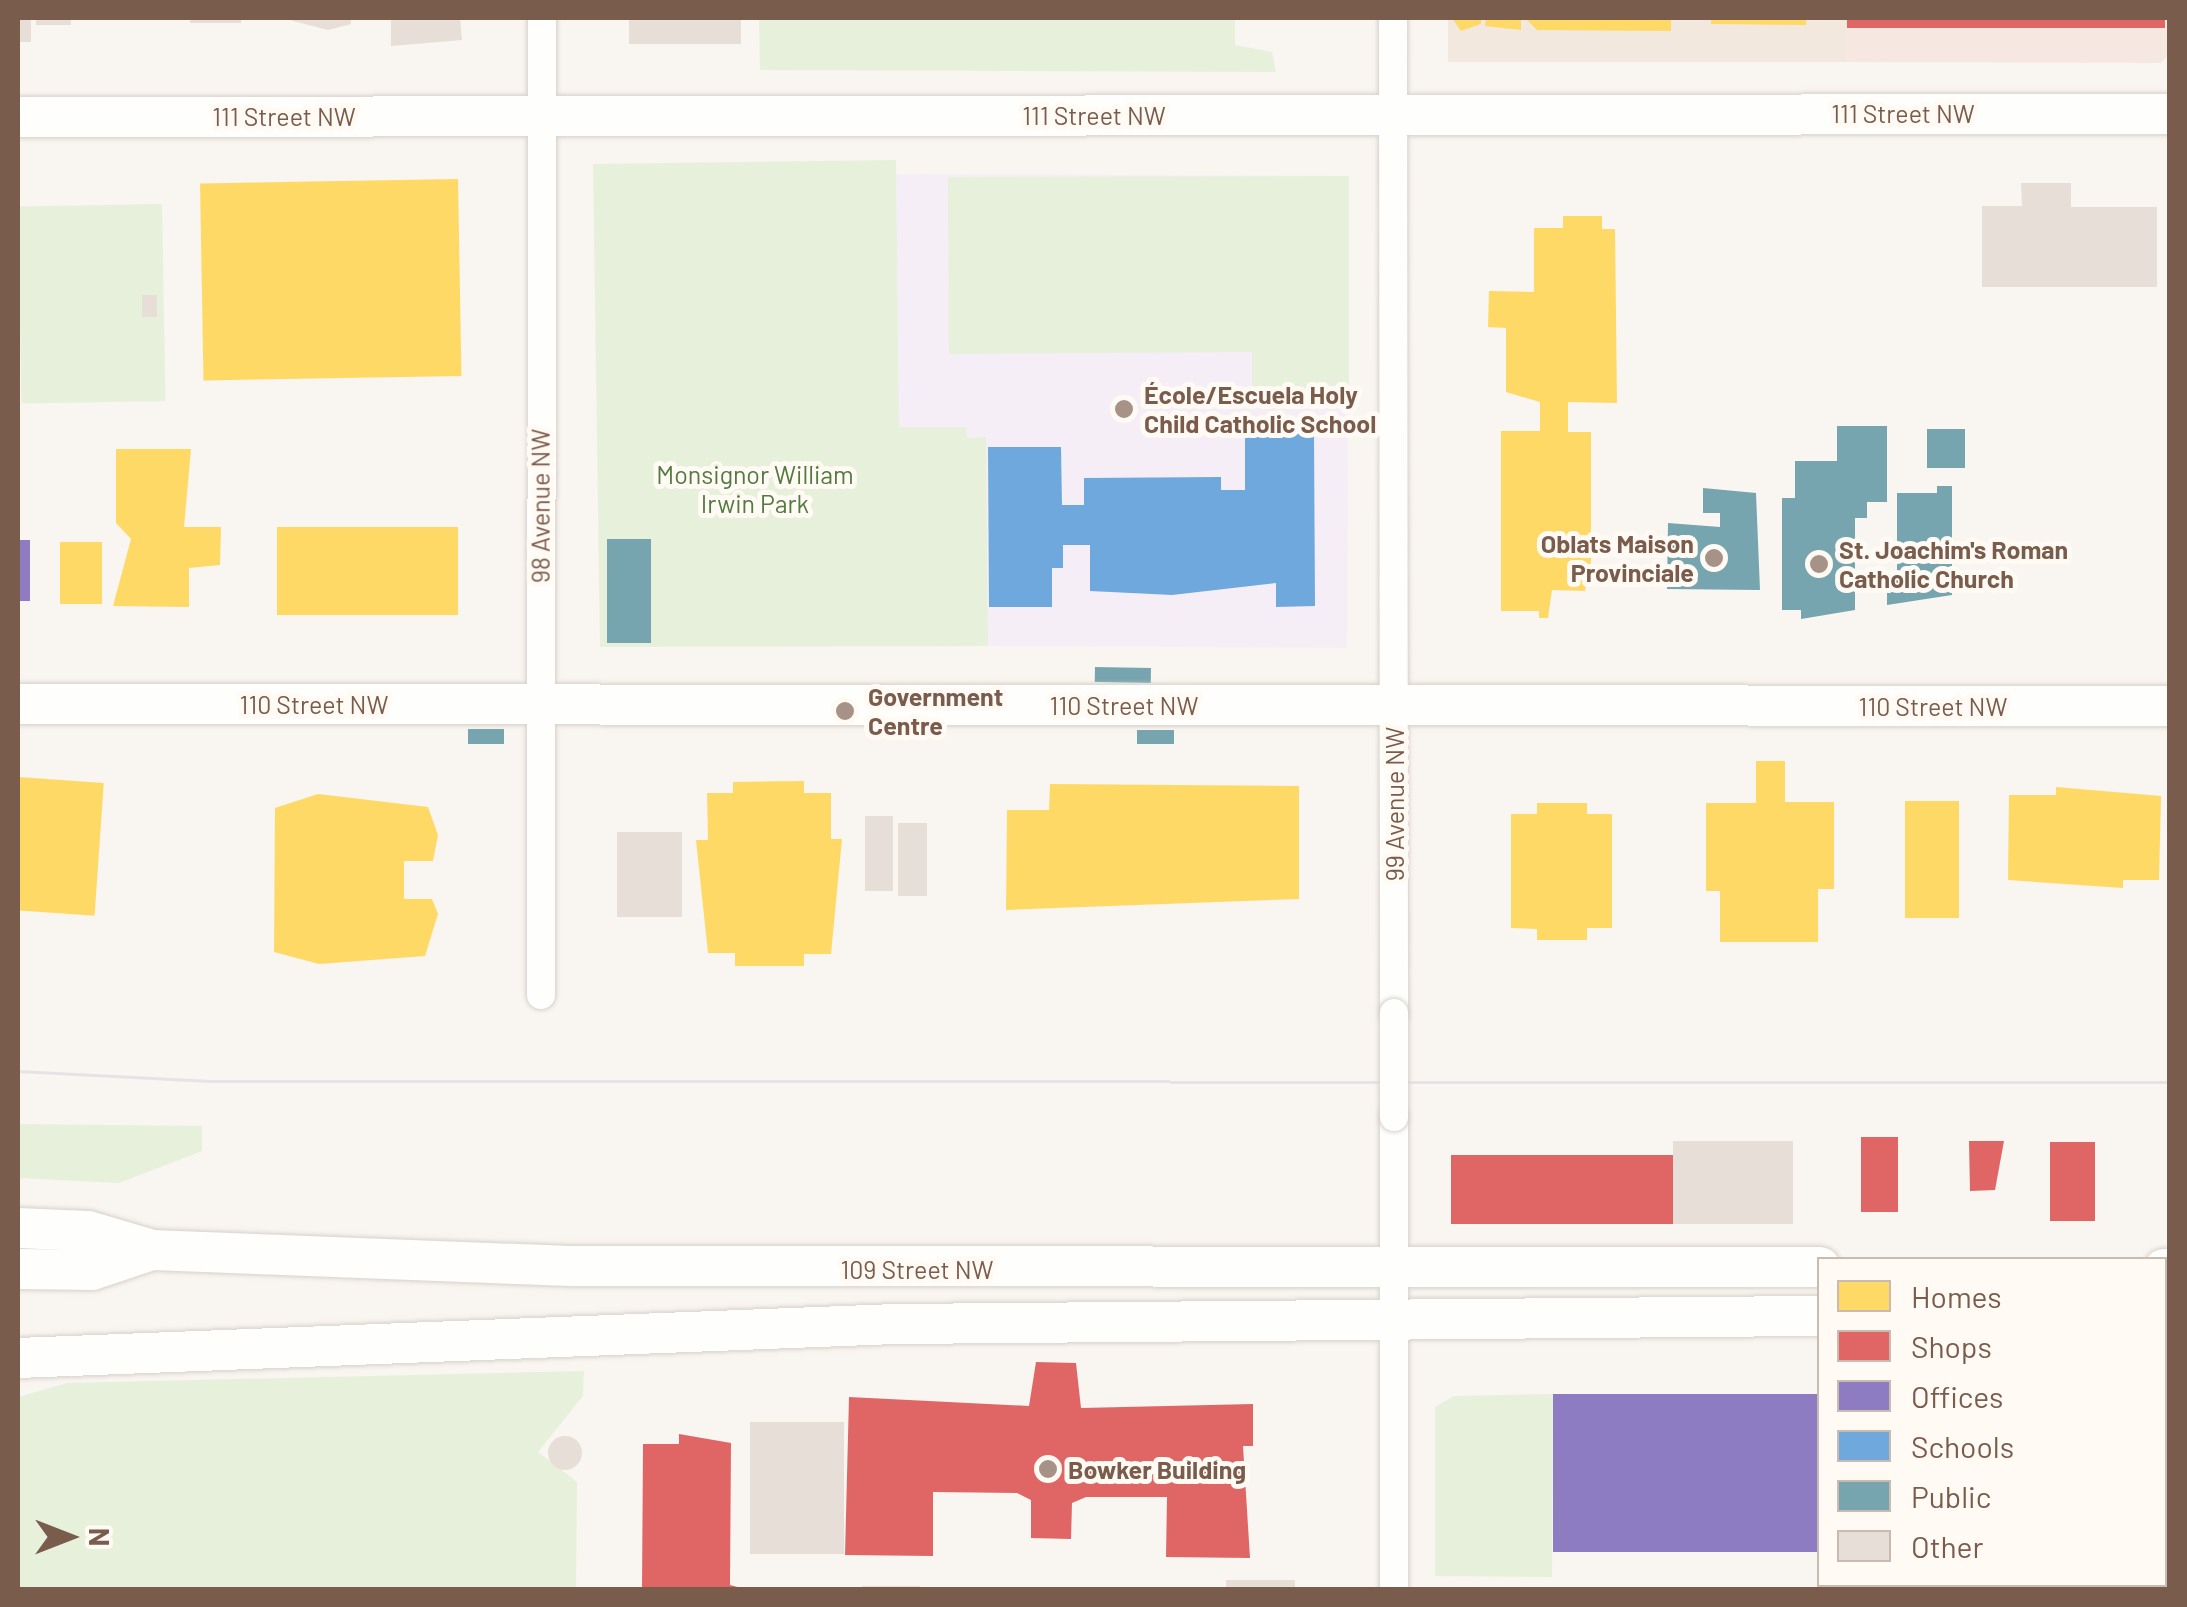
<!DOCTYPE html>
<meta charset="utf-8">
<style>
body{margin:0}
#map{position:relative;width:2187px;height:1607px;overflow:hidden;background:#f9f5f0;font-family:Barlow,sans-serif}
div>[style]{position:absolute}
[style*='--x']{left:calc(var(--x)*1px);top:calc(var(--y)*1px);width:calc(var(--w)*1px);rotate:calc(var(--a)*1deg)}
.residential>*{inset:0;background:#f2e8de;transform-origin:0 0}
.commercial>*{inset:0;background:#f6e8e1}
.education>*{inset:0;background:#f6eef6}
.green>*{inset:0;background:#e7f0db;transform-origin:0 0}
.homes>*{inset:0;background:#ffd966;transform-origin:0 0}
.shops>*{inset:0;background:#e06666;transform-origin:0 0}
.offices>*{inset:0;background:#8e7cc3;transform-origin:0 0}
.schools>*{inset:0;background:#6fa8dc}
.public>*{inset:0;background:#76a5af;transform-origin:0 0}
.building>*{inset:0;background:#e6ded7;transform-origin:0 0}
.round{border-radius:50%}
.roads{filter:drop-shadow(0 0 2px #d7d1cb) drop-shadow(0 0 2px #d7d1cb)}
.street>*{height:28px;margin:-14px;padding:0 14px;transform-origin:14px;border-radius:14px;background:#fefefd}
.secondary>*{height:40px;margin:-20px;padding:0 20px;transform-origin:20px;border-radius:20px;background:#fefefd}
.tram>*{height:2.5px;margin:-1.25px;padding:0 1.25px;transform-origin:1.25px;border-radius:1.25px;background:#e6e3e7}
.bridges{filter:drop-shadow(0 0 2px #d7d1cb) drop-shadow(0 0 2px #d7d1cb)}
.street-bridge>*{height:28px;margin:-14px;padding:0 14px;transform-origin:14px;border-radius:14px;background:#fefefd}
.dots>*{width:28px;height:28px;translate:-50% -50%;box-sizing:border-box;border:5px solid #fffaf3;border-radius:50%}
span{translate:-50% -50%;white-space:nowrap;text-align:center;line-height:1.15;-webkit-text-stroke:10px #fffaf3;paint-order:stroke}
.street-label{font-size:25px;color:#7a5c4d}
.poi-label{font-size:25px;color:#7a5c4d;font-weight:700}
.left{translate:0 -50%;text-align:left}
.right{translate:-100% -50%;text-align:right}
.park-label{font-size:25px;color:#537a41}
.frame{position:absolute;inset:0;border:20px solid #7a5c4d;pointer-events:none}
.legend{position:absolute;left:1817px;top:1257px;width:350px;height:330px;box-sizing:border-box;background:#fffaf3;border:2px solid #cabbb1;margin:0;padding:12px 18px;list-style:none;font-size:30px;color:#7a5c4d}
.legend li{display:flex;align-items:center;gap:20px;height:50px}
.legend b{width:50px;border:2px solid #cabbb1}
.north{position:absolute;left:20px;top:1487px;width:100px;height:100px;-webkit-text-stroke:8px #fffaf3;paint-order:stroke;rotate:90deg;font-size:28px;font-weight:700;line-height:40px;text-align:center;color:#7a5c4d}
.north::after{content:'';display:block;margin:auto;width:35px;height:45px;background:#7a5c4d;clip-path:polygon(50% 0,100% 100%,50% 72%,0 100%)}
</style>
<div id="map">
<div class="residential">
<i style="left:1448px;top:18px;width:397px;height:44px"></i>
</div>
<div class="commercial">
<i style="clip-path:polygon(1845px 18px,2169px 18px,2169px 54px,2161px 63px,1845px 62px)"></i>
</div>
<div class="education">
<i style="clip-path:polygon(896px 174px,1349px 176px,1347px 648px,988px 646px,986px 438px,966px 438px,966px 427px,899px 427px)"></i>
</div>
<div class="green">
<i style="clip-path:polygon(759px 18px,1235px 18px,1235px 45px,1272px 52px,1276px 72px,760px 70px)"></i>
<i style="clip-path:polygon(896px 160px,899px 427px,966px 427px,967px 438px,986px 437px,988px 646px,600px 647px,593px 164px)"></i>
<i style="clip-path:polygon(1349px 176px,1349px 392px,1252px 392px,1252px 352px,949px 354px,948px 177px)"></i>
<i style="left:162px;top:204px;width:197px;height:144px;rotate:89deg"></i>
<i style="clip-path:polygon(18px 1124px,202px 1126px,202px 1151px,119px 1183px,18px 1178px)"></i>
<i style="clip-path:polygon(584px 1371px,583px 1396px,538px 1452px,577px 1482px,576px 1589px,18px 1589px,18px 1397px,67px 1383px)"></i>
<i style="clip-path:polygon(1553px 1394px,1552px 1577px,1435px 1576px,1435px 1407px,1454px 1396px)"></i>
</div>
<div class="homes">
<i style="clip-path:polygon(1452px 18px,1481px 18px,1481px 24px,1461px 31px)"></i>
<i style="clip-path:polygon(1486px 18px,1521px 18px,1521px 30px,1485px 26px)"></i>
<i style="clip-path:polygon(1525px 18px,1671px 18px,1671px 31px,1537px 30px)"></i>
<i style="clip-path:polygon(1711px 18px,1806px 18px,1806px 25px,1711px 24px)"></i>
<i style="left:458px;top:179px;width:197px;height:258px;rotate:89deg"></i>
<i style="clip-path:polygon(1563px 216px,1602px 216px,1602px 229px,1615px 229px,1617px 403px,1568px 402px,1568px 432px,1591px 432px,1591px 561px,1585px 591px,1552px 590px,1548px 618px,1539px 618px,1539px 611px,1501px 611px,1501px 431px,1540px 431px,1540px 402px,1506px 392px,1506px 328px,1488px 327px,1489px 291px,1534px 292px,1534px 228px,1563px 228px)"></i>
<i style="clip-path:polygon(116px 449px,191px 449px,184px 527px,221px 527px,220px 565px,189px 568px,189px 607px,113px 606px,131px 539px,116px 523px)"></i>
<i style="left:277px;top:527px;width:181px;height:88px"></i>
<i style="left:60px;top:542px;width:42px;height:62px"></i>
<i style="clip-path:polygon(1756px 761px,1785px 761px,1785px 802px,1834px 802px,1834px 889px,1818px 889px,1818px 942px,1720px 942px,1720px 891px,1706px 891px,1706px 803px,1756px 803px)"></i>
<i style="left:18px;top:777px;width:86px;height:133px;rotate:4deg"></i>
<i style="clip-path:polygon(804px 781px,804px 793px,831px 793px,831px 839px,842px 839px,831px 954px,804px 954px,804px 966px,735px 966px,735px 953px,708px 953px,696px 840px,708px 840px,707px 793px,733px 793px,733px 782px)"></i>
<i style="clip-path:polygon(1050px 784px,1299px 786px,1299px 899px,1006px 910px,1007px 810px,1049px 810px)"></i>
<i style="clip-path:polygon(2056px 787px,2161px 796px,2159px 880px,2123px 880px,2123px 888px,2008px 880px,2009px 795px,2056px 795px)"></i>
<i style="clip-path:polygon(318px 794px,428px 807px,438px 835px,433px 861px,404px 861px,404px 899px,432px 899px,438px 914px,425px 956px,319px 964px,274px 952px,275px 808px)"></i>
<i style="left:1905px;top:801px;width:54px;height:117px"></i>
<i style="clip-path:polygon(1537px 803px,1587px 803px,1587px 814px,1612px 814px,1612px 928px,1587px 928px,1587px 940px,1537px 940px,1537px 929px,1511px 928px,1511px 814px,1537px 814px)"></i>
</div>
<div class="shops">
<i style="left:1847px;top:18px;width:318px;height:10px"></i>
<i style="left:1861px;top:1137px;width:37px;height:75px"></i>
<i style="clip-path:polygon(1969px 1141px,2004px 1141px,1995px 1190px,1970px 1191px)"></i>
<i style="left:2050px;top:1142px;width:45px;height:79px"></i>
<i style="left:1451px;top:1155px;width:222px;height:69px"></i>
<i style="clip-path:polygon(1036px 1362px,1076px 1363px,1081px 1408px,1253px 1404px,1253px 1446px,1243px 1446px,1250px 1558px,1166px 1557px,1167px 1497px,1086px 1497px,1072px 1503px,1071px 1539px,1031px 1538px,1031px 1500px,1017px 1493px,933px 1492px,933px 1556px,845px 1555px,849px 1397px,1029px 1406px)"></i>
<i style="left:2164px;top:1367px;width:6px;height:131px"></i>
<i style="clip-path:polygon(679px 1434px,731px 1443px,730px 1585px,749px 1590px,642px 1590px,643px 1444px,679px 1444px)"></i>
</div>
<div class="offices">
<i style="left:18px;top:540px;width:12px;height:61px"></i>
<i style="left:1553px;top:1394px;width:267px;height:158px"></i>
</div>
<div class="schools">
<i style="clip-path:polygon(1245px 432px,1314px 432px,1315px 606px,1276px 607px,1276px 583px,1172px 595px,1090px 591px,1090px 545px,1063px 545px,1063px 568px,1052px 568px,1052px 607px,989px 607px,988px 447px,1061px 447px,1062px 505px,1084px 505px,1084px 478px,1221px 477px,1221px 490px,1245px 490px)"></i>
</div>
<div class="public">
<i style="clip-path:polygon(1837px 426px,1887px 426px,1887px 502px,1867px 502px,1867px 518px,1855px 518px,1855px 610px,1801px 619px,1801px 610px,1782px 610px,1782px 498px,1795px 498px,1795px 461px,1837px 461px)"></i>
<i style="left:1927px;top:429px;width:38px;height:39px"></i>
<i style="clip-path:polygon(1937px 486px,1952px 486px,1952px 595px,1887px 605px,1887px 576px,1897px 576px,1897px 493px,1937px 493px)"></i>
<i style="clip-path:polygon(1703px 488px,1756px 493px,1760px 590px,1667px 589px,1668px 523px,1720px 527px,1720px 513px,1703px 513px)"></i>
<i style="left:607px;top:539px;width:44px;height:104px"></i>
<i style="left:1095px;top:667px;width:56px;height:15px;rotate:1deg"></i>
<i style="left:468px;top:729px;width:36px;height:15px"></i>
<i style="left:1137px;top:730px;width:37px;height:14px"></i>
</div>
<div class="building">
<i style="left:18px;top:18px;width:13px;height:24px"></i>
<i style="left:36px;top:18px;width:35px;height:7px"></i>
<i style="left:190px;top:18px;width:51px;height:5px"></i>
<i style="clip-path:polygon(282px 18px,351px 18px,351px 24px,328px 30px)"></i>
<i style="clip-path:polygon(391px 18px,460px 18px,462px 40px,391px 46px)"></i>
<i style="left:629px;top:18px;width:112px;height:26px"></i>
<i style="clip-path:polygon(2021px 183px,2071px 183px,2071px 207px,2157px 207px,2157px 287px,1982px 287px,1982px 206px,2022px 206px)"></i>
<i style="left:142px;top:295px;width:15px;height:22px"></i>
<i style="left:865px;top:816px;width:28px;height:75px"></i>
<i style="left:898px;top:823px;width:29px;height:73px"></i>
<i style="left:617px;top:832px;width:65px;height:85px"></i>
<i style="left:1673px;top:1141px;width:120px;height:83px"></i>
<i style="left:750px;top:1422px;width:94px;height:132px"></i>
<i class="round" style="left:548px;top:1436px;width:34px;height:34px"></i>
<i style="left:1295px;top:1580px;width:10px;height:69px;rotate:90deg"></i>
<i style="left:862px;top:1586px;width:58px;height:4px"></i>
</div>
<div class="roads">
<div class="street">
<i style="--x:1393;--y:18;--w:995;--a:89.94"></i>
<i style="--x:541;--y:995;--w:977;--a:-89.94"></i>
<i style="--x:1394;--y:1590;--w:473;--a:-90"></i>
</div>
<div class="secondary">
<i style="--x:18;--y:117;--w:2152;--a:-0.08"></i>
<i style="--x:18;--y:704;--w:2152;--a:0.05"></i>
<i style="--x:18;--y:1228;--w:70;--a:2.5"></i>
<i style="--x:88;--y:1231;--w:67;--a:16.5"></i>
<i style="--x:152;--y:1250;--w:419;--a:2.2"></i>
<i style="--x:571;--y:1266;--w:1249;--a:0.05"></i>
<i style="--x:18;--y:1269;--w:74;--a:0.8"></i>
<i style="--x:92;--y:1270;--w:63;--a:-18.4"></i>
<i style="--x:2164;--y:1269;--w:6;--a:0"></i>
<i style="--x:2164;--y:1317;--w:6;--a:0"></i>
<i style="--x:18;--y:1358;--w:879;--a:-2.22"></i>
<i style="--x:896;--y:1324;--w:924;--a:-0.5"></i>
</div>
</div>
<div class="tram">
<i style="--x:18;--y:1071;--w:192;--a:3"></i>
<i style="--x:210;--y:1081;--w:1960;--a:0.03"></i>
</div>
<div class="bridges">
<div class="street-bridge">
<i style="--x:1394;--y:1013;--w:104;--a:90"></i>
</div>
</div>
<div class="dots">
<i style="left:1124px;top:409px;background:#a69286"></i>
<i style="left:1714px;top:558px;background:#a69286"></i>
<i style="left:1819px;top:564px;background:#a69286"></i>
<i style="left:845px;top:711px;background:#a69286"></i>
<i style="left:1048px;top:1469px;background:#a69286"></i>
</div>
<div class="street-label">
<span style="left:1903px;top:113px">111 Street NW</span>
<span style="left:1094px;top:115px">111 Street NW</span>
<span style="left:284px;top:116px">111 Street NW</span>
<span style="left:540px;top:506px;rotate:-90deg">98 Avenue NW</span>
<span style="left:314px;top:704px">110 Street NW</span>
<span style="left:1124px;top:705px">110 Street NW</span>
<span style="left:1933px;top:706px">110 Street NW</span>
<span style="left:1394px;top:804px;rotate:-90deg">99 Avenue NW</span>
<span style="left:917px;top:1269px">109 Street NW</span>
</div>
<div class="poi-label">
<span class="left" style="left:1144px;top:409px">École/Escuela Holy<br>Child Catholic School</span>
<span class="right" style="left:1694px;top:558px">Oblats Maison<br>Provinciale</span>
<span class="left" style="left:1839px;top:564px">St. Joachim's Roman<br>Catholic Church</span>
<span class="left" style="left:868px;top:711px">Government<br>Centre</span>
<span class="left" style="left:1068px;top:1469px">Bowker Building</span>
</div>
<div class="park-label">
<span style="left:755px;top:489px">Monsignor William<br>Irwin Park</span>
</div>
<div class="frame"></div>
<ul class="legend">
<li><b style="height:28px;background:#ffd966"></b>Homes</li>
<li><b style="height:28px;background:#e06666"></b>Shops</li>
<li><b style="height:28px;background:#8e7cc3"></b>Offices</li>
<li><b style="height:28px;background:#6fa8dc"></b>Schools</li>
<li><b style="height:28px;background:#76a5af"></b>Public</li>
<li><b style="height:28px;background:#e6ded7"></b>Other</li>
</ul>
<div class="north">N</div>
</div>
